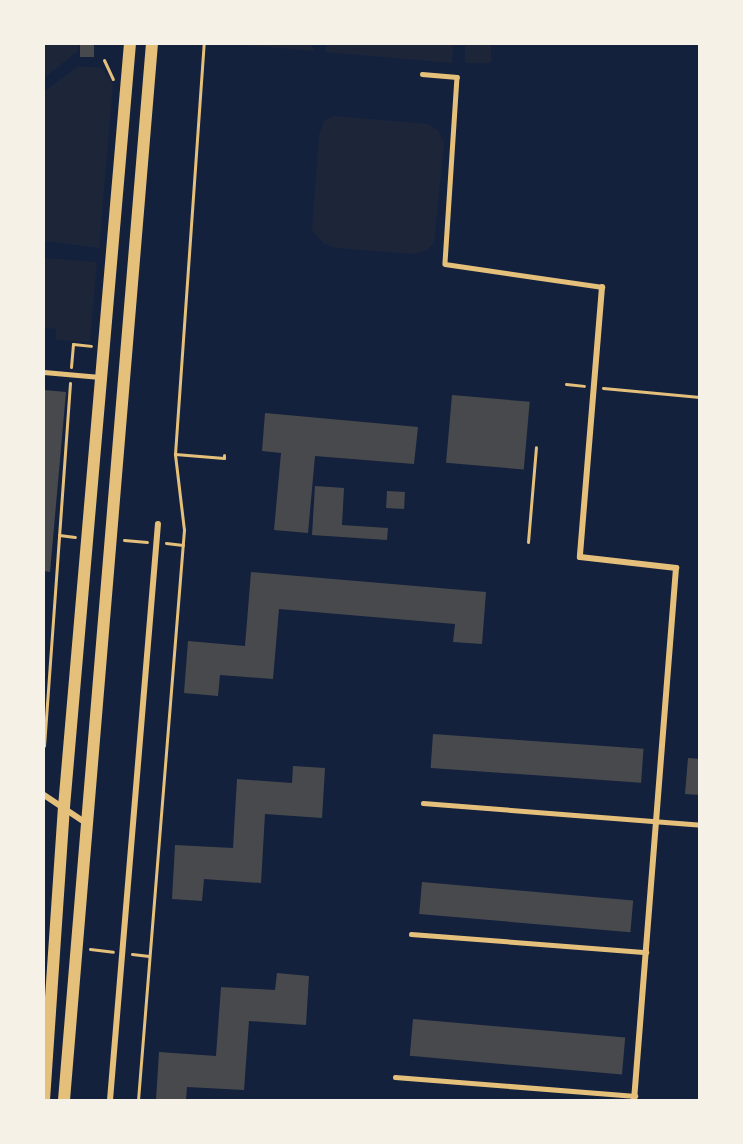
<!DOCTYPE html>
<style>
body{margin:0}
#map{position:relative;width:743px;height:1144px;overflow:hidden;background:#14213d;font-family:"Exo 2",sans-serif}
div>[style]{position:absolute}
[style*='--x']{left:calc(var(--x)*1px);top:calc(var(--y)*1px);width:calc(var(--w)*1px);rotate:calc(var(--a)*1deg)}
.green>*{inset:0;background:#1d2539;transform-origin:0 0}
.building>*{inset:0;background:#48494c;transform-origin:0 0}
.path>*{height:3px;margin:-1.5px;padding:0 1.5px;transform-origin:1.5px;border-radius:1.5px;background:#e5c07b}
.service>*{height:4.5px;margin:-2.25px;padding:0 2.25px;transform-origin:2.25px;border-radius:2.25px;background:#e5c07b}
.minor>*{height:6px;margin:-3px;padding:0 3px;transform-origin:3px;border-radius:3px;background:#e5c07b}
.secondary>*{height:12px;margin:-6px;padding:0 6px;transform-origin:6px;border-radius:6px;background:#e5c07b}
span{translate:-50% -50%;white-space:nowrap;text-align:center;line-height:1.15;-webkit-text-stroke:4.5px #f6f1e7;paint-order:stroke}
.frame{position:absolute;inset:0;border:45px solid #f6f1e7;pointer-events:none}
</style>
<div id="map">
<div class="green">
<i style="clip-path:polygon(44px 44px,79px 44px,78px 51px,44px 78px)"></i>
<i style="clip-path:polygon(229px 44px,310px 44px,315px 51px)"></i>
<i style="clip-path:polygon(327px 44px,453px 44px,452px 63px,325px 52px)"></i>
<i style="left:465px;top:44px;width:26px;height:19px"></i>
<i style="clip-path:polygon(78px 66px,102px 68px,113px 84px,99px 248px,45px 241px,44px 237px,44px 92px)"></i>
<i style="clip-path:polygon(334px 116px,428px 124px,438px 131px,444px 143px,434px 243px,427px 250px,415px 254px,335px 248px,323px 243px,312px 230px,319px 135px,325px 120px)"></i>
<i style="clip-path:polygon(44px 258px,97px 262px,90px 342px,56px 340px,56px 329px,44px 328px)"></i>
</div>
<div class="building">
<i style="left:80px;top:44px;width:14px;height:13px"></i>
<i style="clip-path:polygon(44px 390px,66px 392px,50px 572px,44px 571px)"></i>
<i style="left:452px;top:395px;width:78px;height:68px;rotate:5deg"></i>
<i style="clip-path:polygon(265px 413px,418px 427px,414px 464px,315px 456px,308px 533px,274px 530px,281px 453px,262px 451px)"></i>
<i style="clip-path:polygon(315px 486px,344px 488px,342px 525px,388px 528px,387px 540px,312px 535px)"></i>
<i style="left:387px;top:491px;width:18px;height:17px;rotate:3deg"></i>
<i style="clip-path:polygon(251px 572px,486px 592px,482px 644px,453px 642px,455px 624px,279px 609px,273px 679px,220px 675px,218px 696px,184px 693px,188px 641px,245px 646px)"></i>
<i style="left:433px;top:734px;width:211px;height:34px;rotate:4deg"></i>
<i style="clip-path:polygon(688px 758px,700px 759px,700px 795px,685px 794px)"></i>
<i style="clip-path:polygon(293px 766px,325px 768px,322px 818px,265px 814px,261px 883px,204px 879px,202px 901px,172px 899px,175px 845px,233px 848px,237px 779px,292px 783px)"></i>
<i style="left:422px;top:882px;width:212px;height:32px;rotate:5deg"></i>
<i style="clip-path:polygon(277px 973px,309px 976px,306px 1025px,249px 1021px,244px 1090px,187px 1087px,186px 1100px,156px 1100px,159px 1052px,216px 1056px,221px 987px,275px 990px)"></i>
<i style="left:413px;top:1019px;width:213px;height:37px;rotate:5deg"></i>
</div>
<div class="path">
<i style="--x:104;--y:60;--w:21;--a:65"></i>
<i style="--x:71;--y:367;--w:23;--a:-85"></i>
<i style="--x:73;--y:344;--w:18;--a:6"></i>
<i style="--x:566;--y:384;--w:18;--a:6"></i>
<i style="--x:603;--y:388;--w:97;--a:5.3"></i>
<i style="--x:175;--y:454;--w:49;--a:4.7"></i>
<i style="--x:224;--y:458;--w:3;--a:-90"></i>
<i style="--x:59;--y:535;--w:16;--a:7"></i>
<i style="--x:124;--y:540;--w:23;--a:5"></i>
<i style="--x:528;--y:542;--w:95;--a:-85.2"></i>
<i style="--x:166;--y:543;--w:17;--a:7"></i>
<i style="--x:44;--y:746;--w:364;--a:-85.9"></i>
<i style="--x:90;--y:949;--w:23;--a:7"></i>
<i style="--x:132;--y:954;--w:17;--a:7"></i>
<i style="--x:138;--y:1100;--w:572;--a:-85.39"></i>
<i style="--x:184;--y:530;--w:77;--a:-96.8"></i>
<i style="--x:175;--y:454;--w:411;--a:-86"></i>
</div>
<div class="service">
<i style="--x:422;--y:74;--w:35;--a:5"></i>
<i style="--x:457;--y:77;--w:187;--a:93.7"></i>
<i style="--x:445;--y:264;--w:159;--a:8.3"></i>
<i style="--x:44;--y:372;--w:56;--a:5.1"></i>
<i style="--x:423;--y:803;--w:278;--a:4.5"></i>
<i style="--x:411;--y:934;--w:236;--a:4.4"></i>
<i style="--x:395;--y:1077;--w:241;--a:4.5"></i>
</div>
<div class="minor">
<i style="--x:602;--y:287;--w:271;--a:94.7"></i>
<i style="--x:580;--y:557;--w:97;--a:6.5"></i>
<i style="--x:676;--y:568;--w:534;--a:94.51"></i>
<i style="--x:44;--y:795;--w:50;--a:33.7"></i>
<i style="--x:110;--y:1100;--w:578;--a:-85.24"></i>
</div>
<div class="secondary">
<i style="--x:44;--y:1100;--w:294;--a:-86.1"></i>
<i style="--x:64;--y:807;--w:766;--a:-85.06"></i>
<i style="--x:64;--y:1100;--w:1060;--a:-85.24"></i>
</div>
<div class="frame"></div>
</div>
